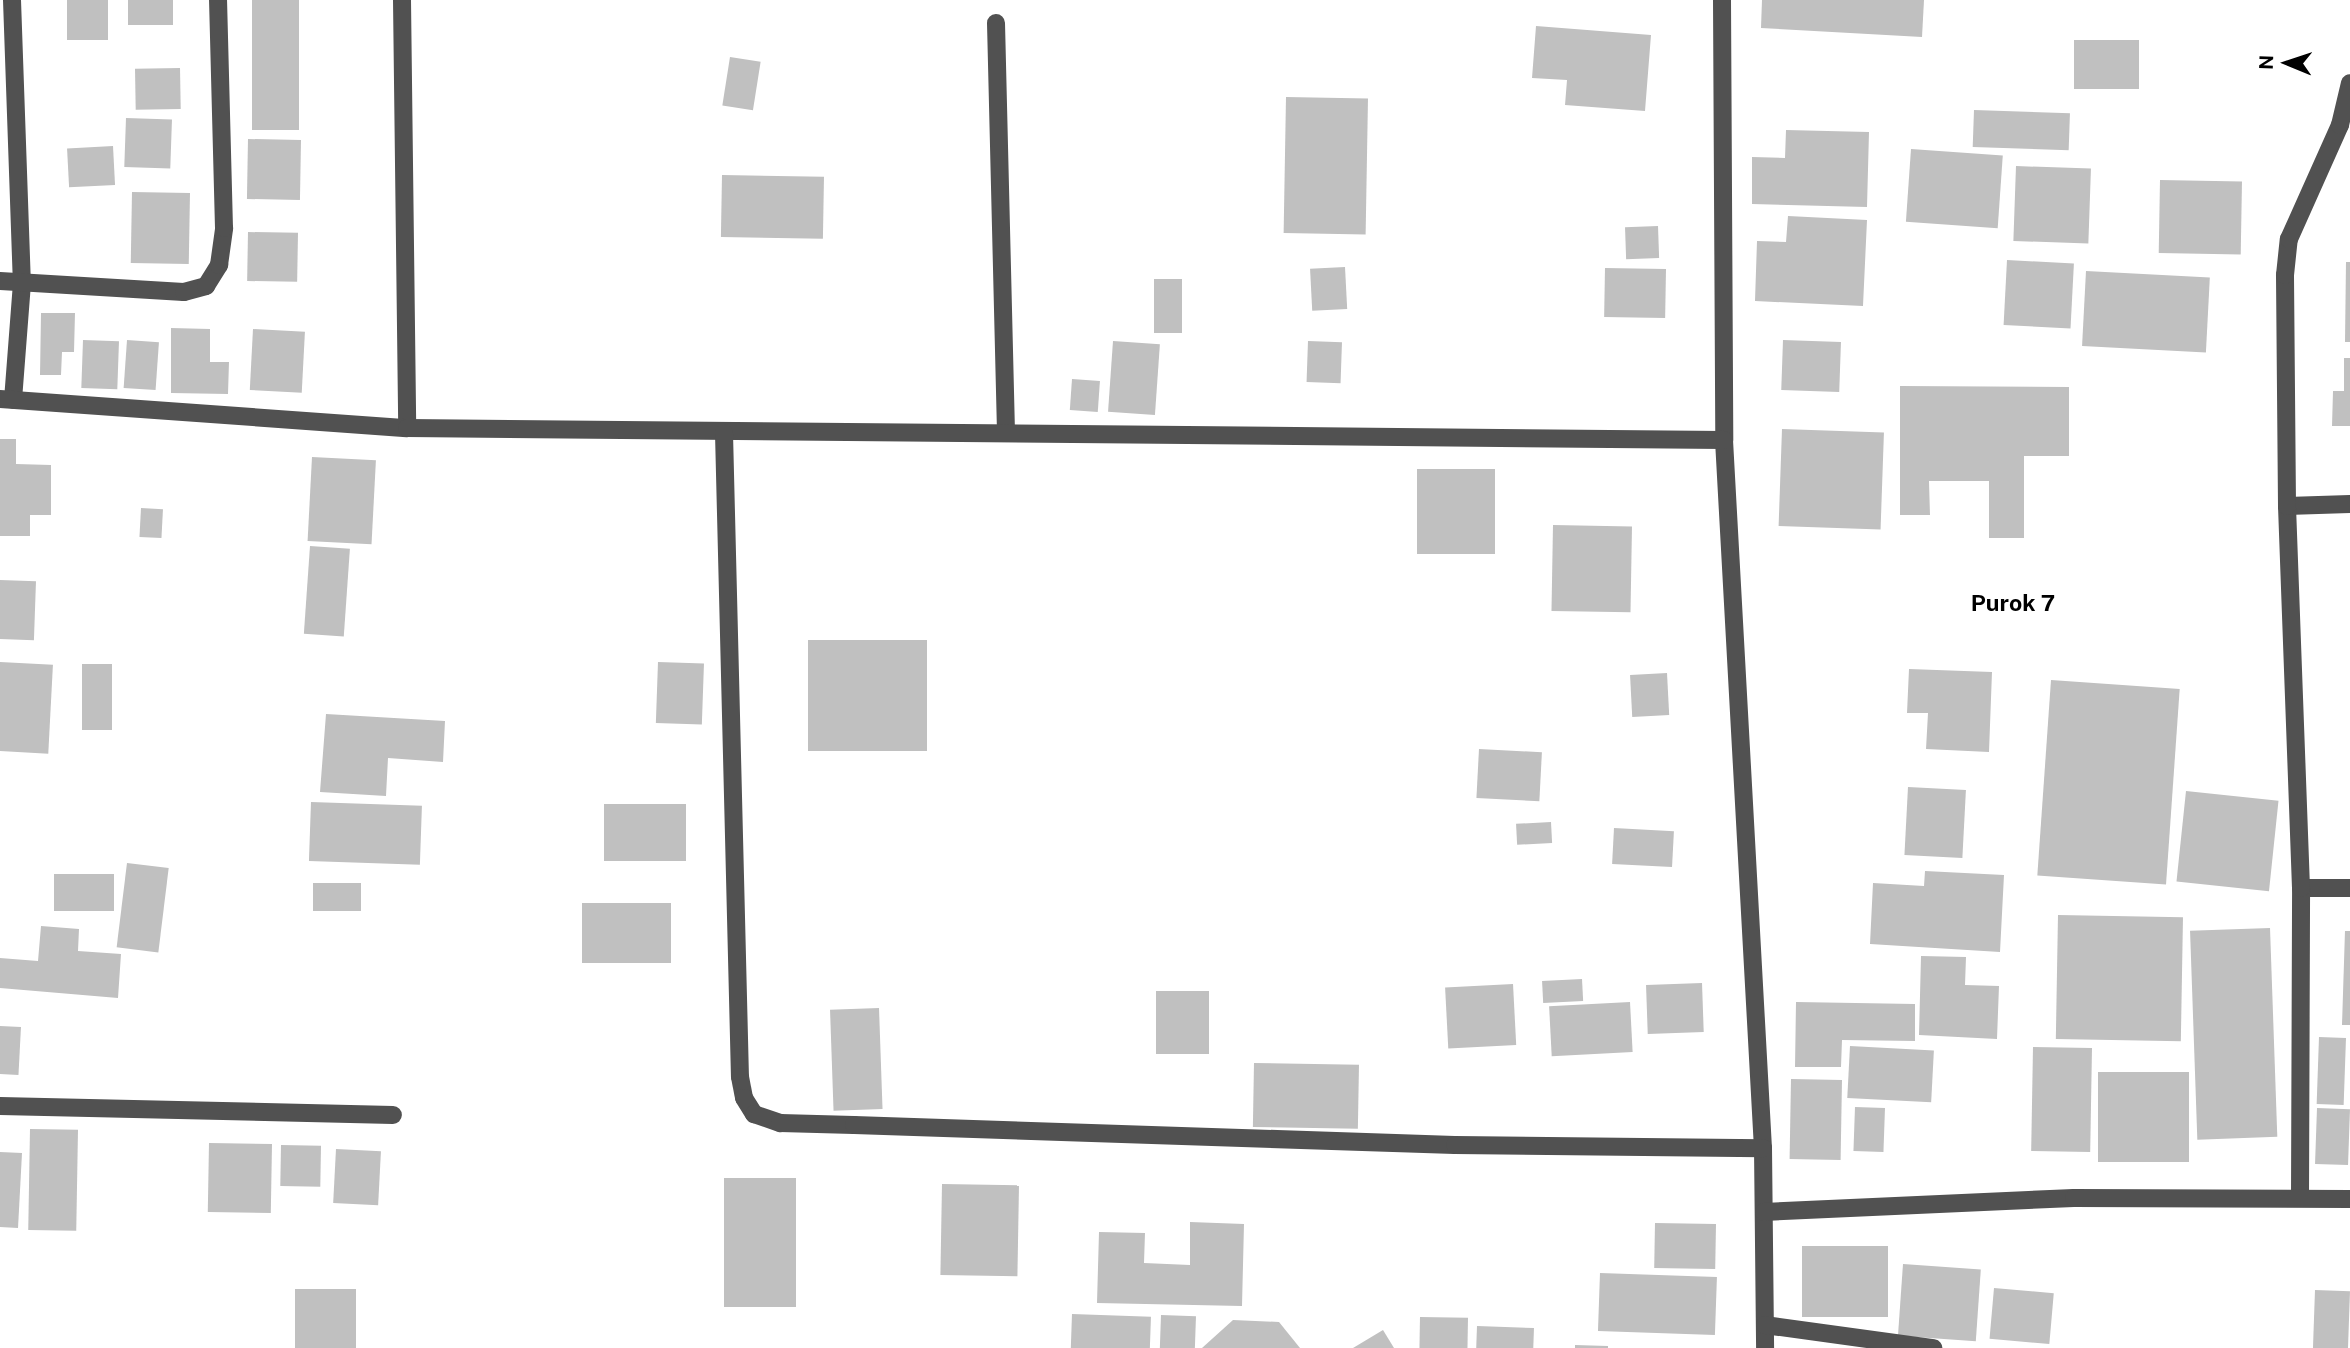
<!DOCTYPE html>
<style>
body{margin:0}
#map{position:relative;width:2350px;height:1348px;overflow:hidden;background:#fff;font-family:"Public Sans",sans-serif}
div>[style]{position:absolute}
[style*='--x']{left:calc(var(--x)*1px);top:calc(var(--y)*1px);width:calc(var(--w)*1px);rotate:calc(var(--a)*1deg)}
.building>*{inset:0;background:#c0c0c0;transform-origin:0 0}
.minor>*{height:18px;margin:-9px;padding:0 9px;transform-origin:9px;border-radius:9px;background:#515151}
span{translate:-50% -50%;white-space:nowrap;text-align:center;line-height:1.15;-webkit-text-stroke:7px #fff;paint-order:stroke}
.neighbourhood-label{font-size:23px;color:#000;font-weight:700}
.north{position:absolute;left:2252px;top:28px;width:70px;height:70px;-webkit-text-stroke:5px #fff;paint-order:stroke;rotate:272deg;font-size:19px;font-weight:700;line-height:28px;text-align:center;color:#000}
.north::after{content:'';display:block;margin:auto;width:24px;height:32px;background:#000;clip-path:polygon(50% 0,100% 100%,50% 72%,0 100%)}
</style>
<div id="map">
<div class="building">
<i style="left:67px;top:0;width:41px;height:40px"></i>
<i style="left:128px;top:0;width:45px;height:25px"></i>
<i style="left:252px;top:0;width:47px;height:130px"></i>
<i style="clip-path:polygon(1762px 0,1924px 0,1922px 37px,1761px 28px)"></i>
<i style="clip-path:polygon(1536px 26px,1651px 35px,1645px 111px,1565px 105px,1567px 80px,1532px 78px)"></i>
<i style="left:2074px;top:40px;width:65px;height:49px"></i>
<i style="left:730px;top:57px;width:31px;height:49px;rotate:9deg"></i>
<i style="left:180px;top:68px;width:41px;height:45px;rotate:89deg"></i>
<i style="left:1286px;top:97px;width:82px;height:136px;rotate:1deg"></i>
<i style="left:1974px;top:110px;width:96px;height:37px;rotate:2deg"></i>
<i style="left:126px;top:118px;width:46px;height:49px;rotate:2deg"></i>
<i style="clip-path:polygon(1786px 130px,1869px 132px,1867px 207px,1752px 204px,1752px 157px,1785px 158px)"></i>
<i style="left:248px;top:139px;width:53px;height:60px;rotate:1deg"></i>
<i style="left:113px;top:146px;width:39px;height:46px;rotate:87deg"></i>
<i style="left:1911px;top:149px;width:92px;height:73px;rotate:4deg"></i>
<i style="left:2016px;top:166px;width:75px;height:75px;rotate:2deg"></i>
<i style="left:722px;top:175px;width:102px;height:62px;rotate:1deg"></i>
<i style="left:2160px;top:180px;width:82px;height:73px;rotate:1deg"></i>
<i style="left:132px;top:192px;width:58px;height:71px;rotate:1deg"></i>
<i style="clip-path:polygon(1788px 216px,1867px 220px,1863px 306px,1755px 301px,1757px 241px,1786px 242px)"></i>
<i style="left:1658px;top:226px;width:32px;height:33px;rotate:88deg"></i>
<i style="left:248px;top:232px;width:50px;height:49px;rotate:1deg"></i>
<i style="left:2007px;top:260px;width:67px;height:65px;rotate:3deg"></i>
<i style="clip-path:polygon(2346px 262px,2350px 262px,2350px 342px,2345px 342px)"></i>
<i style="left:1345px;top:267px;width:42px;height:35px;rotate:87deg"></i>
<i style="left:1605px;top:268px;width:61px;height:49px;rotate:1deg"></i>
<i style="left:2086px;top:271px;width:124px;height:75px;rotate:3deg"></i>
<i style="left:1154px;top:279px;width:28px;height:54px"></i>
<i style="clip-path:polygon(41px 313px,75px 313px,74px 352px,62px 352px,61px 375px,40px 375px)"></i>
<i style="clip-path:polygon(171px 328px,210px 329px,210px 362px,229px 362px,228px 394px,171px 393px)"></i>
<i style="left:253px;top:329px;width:52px;height:61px;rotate:3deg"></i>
<i style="left:83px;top:340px;width:36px;height:48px;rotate:2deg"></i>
<i style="left:127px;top:340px;width:32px;height:48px;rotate:4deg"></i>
<i style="left:1783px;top:340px;width:58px;height:50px;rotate:2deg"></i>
<i style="left:1113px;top:341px;width:47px;height:71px;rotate:4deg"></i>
<i style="left:1308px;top:341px;width:34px;height:41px;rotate:2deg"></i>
<i style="clip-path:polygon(2344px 358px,2350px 358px,2350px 426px,2332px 426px,2333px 391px,2344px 391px)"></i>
<i style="left:1072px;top:379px;width:28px;height:31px;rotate:4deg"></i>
<i style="clip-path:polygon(1900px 386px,2069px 387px,2069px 456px,2024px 456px,2024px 538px,1989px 538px,1989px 481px,1929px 481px,1930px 515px,1900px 515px)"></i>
<i style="left:1782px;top:429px;width:102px;height:97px;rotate:2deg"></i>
<i style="clip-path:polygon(0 439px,16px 439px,16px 464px,51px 465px,51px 515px,30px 515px,30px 536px,0 536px)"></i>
<i style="left:312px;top:457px;width:64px;height:84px;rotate:3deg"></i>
<i style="left:1417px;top:469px;width:78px;height:85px"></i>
<i style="left:141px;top:508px;width:22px;height:29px;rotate:3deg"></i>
<i style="left:1553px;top:525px;width:79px;height:86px;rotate:1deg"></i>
<i style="left:310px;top:546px;width:40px;height:88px;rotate:4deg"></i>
<i style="left:0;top:580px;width:36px;height:59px;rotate:2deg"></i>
<i style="left:808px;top:640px;width:119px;height:111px"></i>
<i style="left:0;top:662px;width:53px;height:89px;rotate:3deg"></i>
<i style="left:658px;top:662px;width:46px;height:61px;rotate:2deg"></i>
<i style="left:82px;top:664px;width:30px;height:66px"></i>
<i style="clip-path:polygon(1909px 669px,1992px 672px,1989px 752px,1926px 749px,1928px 713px,1907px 713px)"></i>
<i style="left:1667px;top:673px;width:42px;height:37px;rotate:87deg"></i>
<i style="left:2051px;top:680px;width:129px;height:196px;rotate:4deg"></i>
<i style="clip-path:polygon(326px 714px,445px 721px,443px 762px,388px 758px,386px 796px,320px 792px)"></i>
<i style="left:1479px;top:749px;width:63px;height:49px;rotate:3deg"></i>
<i style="left:1908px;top:787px;width:58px;height:68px;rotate:3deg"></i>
<i style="left:2186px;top:791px;width:93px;height:91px;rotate:6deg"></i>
<i style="left:311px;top:802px;width:111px;height:59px;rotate:2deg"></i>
<i style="left:604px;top:804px;width:82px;height:57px"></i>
<i style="left:1551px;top:822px;width:21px;height:35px;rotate:87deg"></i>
<i style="left:1614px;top:828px;width:60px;height:36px;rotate:3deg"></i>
<i style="left:127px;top:863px;width:42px;height:85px;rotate:7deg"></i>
<i style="clip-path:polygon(1925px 871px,2004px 875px,2000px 952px,1870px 944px,1873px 883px,1924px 886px)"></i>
<i style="left:54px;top:874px;width:60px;height:37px"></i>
<i style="left:313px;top:883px;width:48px;height:28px"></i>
<i style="left:582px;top:903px;width:89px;height:60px"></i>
<i style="left:2058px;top:915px;width:125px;height:124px;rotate:1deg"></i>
<i style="clip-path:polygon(41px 926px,79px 929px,78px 951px,121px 954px,118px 998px,0 988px,0 958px,38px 961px)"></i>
<i style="left:2270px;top:928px;width:209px;height:80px;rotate:88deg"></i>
<i style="clip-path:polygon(2345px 931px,2350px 931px,2350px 1025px,2342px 1025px)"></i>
<i style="clip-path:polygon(1921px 956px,1966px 957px,1965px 985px,1999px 986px,1997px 1039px,1919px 1035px)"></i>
<i style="left:1582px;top:979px;width:22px;height:40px;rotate:87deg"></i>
<i style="left:1702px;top:983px;width:49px;height:56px;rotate:88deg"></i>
<i style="left:1513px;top:984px;width:61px;height:68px;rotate:87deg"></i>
<i style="left:1156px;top:991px;width:53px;height:63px"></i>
<i style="left:1630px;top:1002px;width:50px;height:81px;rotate:87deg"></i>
<i style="clip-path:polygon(1796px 1002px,1915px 1004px,1915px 1041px,1842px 1040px,1841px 1067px,1795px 1067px)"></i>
<i style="left:879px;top:1008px;width:101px;height:49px;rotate:88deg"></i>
<i style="left:0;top:1026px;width:21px;height:48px;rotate:3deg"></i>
<i style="left:2319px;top:1037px;width:27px;height:67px;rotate:2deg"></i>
<i style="left:1850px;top:1046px;width:84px;height:52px;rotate:3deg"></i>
<i style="left:2033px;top:1047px;width:59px;height:104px;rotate:1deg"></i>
<i style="left:1254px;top:1063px;width:105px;height:64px;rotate:1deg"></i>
<i style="left:2098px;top:1072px;width:91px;height:90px"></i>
<i style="left:1791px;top:1079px;width:51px;height:80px;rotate:1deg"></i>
<i style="left:1855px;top:1107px;width:30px;height:44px;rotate:2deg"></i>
<i style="left:2317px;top:1108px;width:33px;height:56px;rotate:2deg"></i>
<i style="left:30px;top:1129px;width:48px;height:101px;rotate:1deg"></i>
<i style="left:209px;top:1143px;width:63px;height:69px;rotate:1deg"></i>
<i style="left:281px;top:1145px;width:40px;height:41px;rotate:1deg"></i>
<i style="left:336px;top:1149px;width:45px;height:54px;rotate:3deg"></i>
<i style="clip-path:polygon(0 1152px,22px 1153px,18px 1228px,0 1227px)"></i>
<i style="left:724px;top:1178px;width:72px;height:129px"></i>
<i style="left:942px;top:1184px;width:77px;height:91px;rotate:1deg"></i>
<i style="clip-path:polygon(1190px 1222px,1244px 1224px,1242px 1306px,1097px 1303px,1099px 1232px,1145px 1233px,1144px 1263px,1190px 1265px)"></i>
<i style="left:1655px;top:1223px;width:61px;height:45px;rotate:1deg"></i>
<i style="left:1888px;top:1246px;width:71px;height:86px;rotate:90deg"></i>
<i style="left:1903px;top:1264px;width:78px;height:72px;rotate:4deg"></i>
<i style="left:1600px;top:1273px;width:117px;height:58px;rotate:2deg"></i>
<i style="left:1994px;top:1288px;width:60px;height:51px;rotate:5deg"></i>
<i style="left:295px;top:1289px;width:61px;height:59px"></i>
<i style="left:2315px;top:1290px;width:35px;height:58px;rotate:2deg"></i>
<i style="left:1072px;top:1314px;width:79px;height:34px;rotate:2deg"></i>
<i style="left:1161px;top:1315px;width:35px;height:33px;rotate:2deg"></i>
<i style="left:1420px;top:1317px;width:48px;height:31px;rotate:1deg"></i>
<i style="clip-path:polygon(1233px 1320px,1279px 1322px,1300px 1348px,1202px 1348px)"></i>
<i style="left:1477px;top:1326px;width:57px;height:22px;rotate:2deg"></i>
<i style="clip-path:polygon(1383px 1330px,1394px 1348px,1353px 1348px)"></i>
<i style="clip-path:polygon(1575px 1345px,1608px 1346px,1608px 1348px,1575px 1348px)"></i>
</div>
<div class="minor">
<i style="--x:12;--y:0;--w:283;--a:88"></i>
<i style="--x:22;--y:283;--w:117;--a:94.4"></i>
<i style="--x:402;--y:0;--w:428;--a:89.3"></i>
<i style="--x:1722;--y:0;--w:440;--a:89.7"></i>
<i style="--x:1724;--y:440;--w:709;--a:86.85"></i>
<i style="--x:1763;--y:1148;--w:200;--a:89.4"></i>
<i style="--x:996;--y:23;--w:410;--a:88.6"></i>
<i style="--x:0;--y:281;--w:184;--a:3.4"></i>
<i style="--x:184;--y:292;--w:23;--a:-15"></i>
<i style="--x:206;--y:286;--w:25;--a:-58"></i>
<i style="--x:219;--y:265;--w:37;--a:-82"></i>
<i style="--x:224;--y:228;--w:228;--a:-91.5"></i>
<i style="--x:0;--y:399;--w:408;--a:4.1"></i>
<i style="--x:407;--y:428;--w:1317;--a:0.52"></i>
<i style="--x:724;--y:433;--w:644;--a:88.58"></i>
<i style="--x:740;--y:1077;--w:21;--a:79"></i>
<i style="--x:744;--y:1098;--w:19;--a:58"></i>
<i style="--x:754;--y:1114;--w:28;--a:19"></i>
<i style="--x:780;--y:1123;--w:74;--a:1.5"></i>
<i style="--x:854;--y:1125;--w:601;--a:1.91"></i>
<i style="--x:1455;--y:1145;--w:308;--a:0.6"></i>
<i style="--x:2287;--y:506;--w:63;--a:-1.8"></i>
<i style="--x:2301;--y:888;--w:49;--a:0"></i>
<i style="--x:0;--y:1106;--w:393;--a:1.3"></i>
<i style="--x:2300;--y:1198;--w:310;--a:-89.8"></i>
<i style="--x:2301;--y:888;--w:382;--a:-92.1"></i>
<i style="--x:2287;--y:506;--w:231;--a:-90.5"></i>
<i style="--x:2285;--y:275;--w:36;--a:-84"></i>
<i style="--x:2289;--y:239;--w:125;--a:-65.9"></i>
<i style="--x:2340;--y:125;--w:43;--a:-76.6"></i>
<i style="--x:1764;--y:1212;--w:310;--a:-2.6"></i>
<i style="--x:2074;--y:1198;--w:276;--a:0.2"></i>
<i style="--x:1765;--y:1325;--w:170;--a:7.8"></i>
</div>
<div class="neighbourhood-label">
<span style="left:2013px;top:603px">Purok 7</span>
</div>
<div class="north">N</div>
</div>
